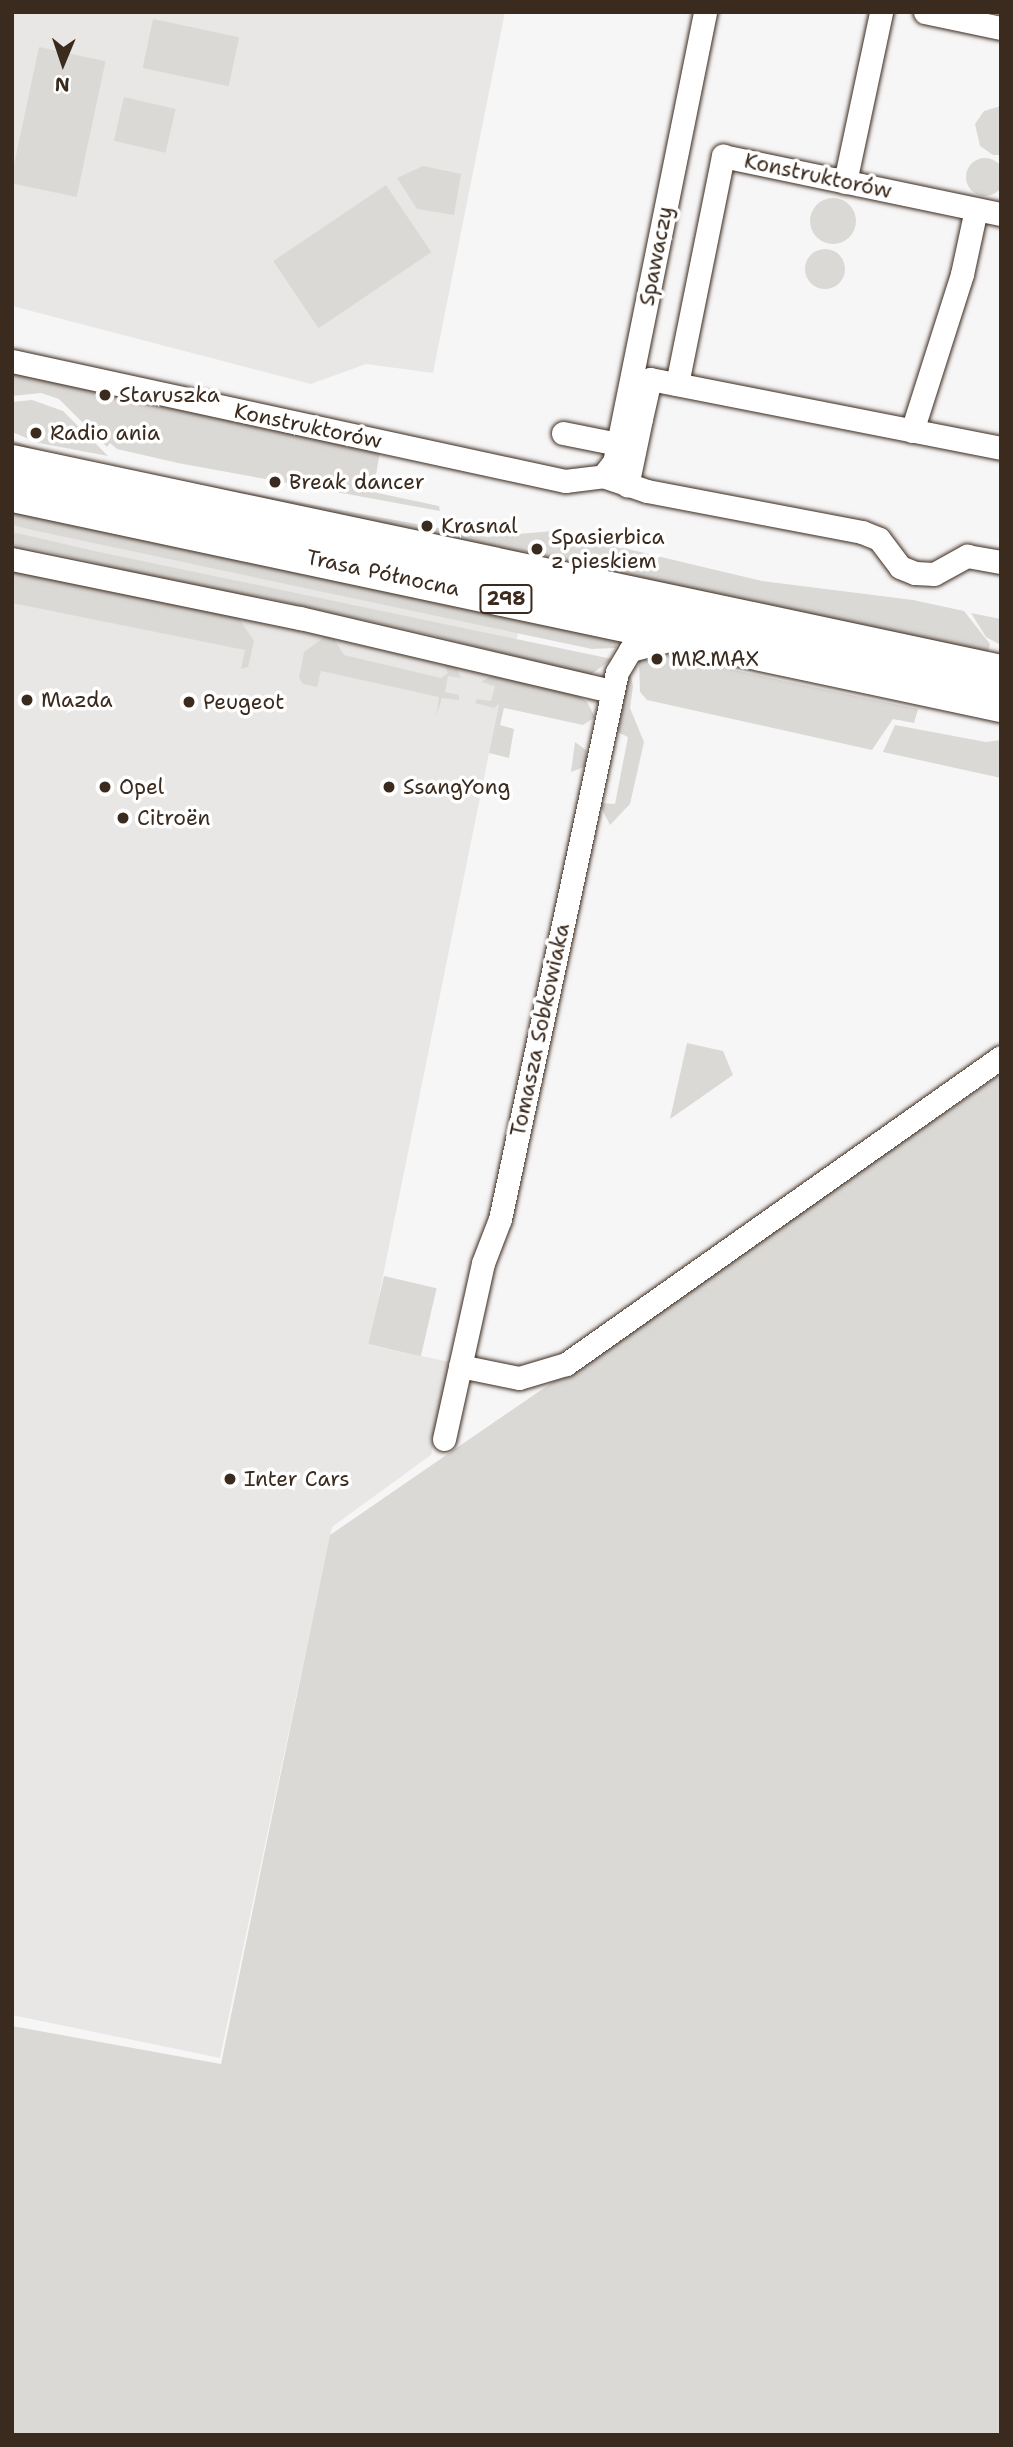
<!DOCTYPE html>
<meta charset="utf-8">
<style>
body{margin:0}
#map{position:relative;width:1013px;height:2447px;overflow:hidden;background:#f7f6f6;font-family:"Shantell Sans",sans-serif}
div>[style]{position:absolute}
[style*='--x']{left:calc(var(--x)*1px);top:calc(var(--y)*1px);width:calc(var(--w)*1px);rotate:calc(var(--a)*1deg)}
.built>*{inset:0;background:#e9e7e6}
.green>*{inset:0;background:#dbd9d6;transform-origin:0 0}
.round{border-radius:50%}
.roads{filter:drop-shadow(0 0 2px #3b2a1e) drop-shadow(0 0 2px #3b2a1e)}
.street>*{height:23px;margin:-11.5px;padding:0 11.5px;transform-origin:11.5px;border-radius:11.5px;background:#fff}
.primary>*{height:35px;margin:-17.5px;padding:0 17.5px;transform-origin:17.5px;border-radius:17.5px;background:#fff}
.dots>*{width:19px;height:19px;translate:-50% -50%;box-sizing:border-box;border:4px solid #fff;border-radius:50%}
span{translate:-50% -50%;white-space:nowrap;text-align:center;line-height:1.15;-webkit-text-stroke:7px #fff;paint-order:stroke}
.shield-label span{padding:2px 5px;background:#fff;border:2px solid;border-radius:5px;-webkit-text-stroke-width:0}
.shield-label{font-size:19px;color:#3b2a1e;font-weight:700}
.street-label{font-size:21px;color:#3b2a1e}
.poi-label{font-size:21px;color:#3b2a1e}
.left{translate:0 -50%;text-align:left}
.frame{position:absolute;inset:0;border:14px solid #3b2a1e;pointer-events:none}
.north{position:absolute;left:28px;top:28px;width:70px;height:70px;-webkit-text-stroke:5px #fff;paint-order:stroke;rotate:182deg;font-size:19px;font-weight:700;line-height:28px;text-align:center;color:#3b2a1e}
.north::after{content:'';display:block;margin:auto;width:24px;height:32px;background:#3b2a1e;clip-path:polygon(50% 0,100% 100%,50% 72%,0 100%)}
</style>
<div id="map">
<div class="built">
<i style="clip-path:polygon(12px 12px,505px 12px,433px 373px,366px 364px,311px 384px,12px 306px)"></i>
<i style="clip-path:polygon(12px 483px,529px 592px,499px 704px,369px 1345px,450px 1362px,431px 1455px,332px 1527px,220px 2058px,12px 2015px)"></i>
</div>
<div class="green">
<i style="left:153px;top:19px;width:88px;height:50px;rotate:12deg"></i>
<i style="left:39px;top:47px;width:68px;height:139px;rotate:12deg"></i>
<i style="left:124px;top:97px;width:53px;height:45px;rotate:13deg"></i>
<i style="clip-path:polygon(1001px 106px,1001px 155px,993px 155px,980px 146px,975px 124px,984px 111px)"></i>
<i class="round" style="left:966px;top:158px;width:38px;height:38px"></i>
<i style="clip-path:polygon(423px 166px,461px 174px,454px 215px,417px 209px,397px 178px)"></i>
<i style="left:386px;top:185px;width:81px;height:136px;rotate:56deg"></i>
<i class="round" style="left:810px;top:198px;width:46px;height:46px"></i>
<i class="round" style="left:805px;top:249px;width:40px;height:40px"></i>
<i style="clip-path:polygon(12px 371px,380px 452px,373px 492px,439px 506px,440px 511px,178px 463px,117px 449px,110px 443px,107px 447px,59px 399px,41px 393px,12px 396px)"></i>
<i style="clip-path:polygon(32px 400px,63px 411px,108px 456px,39px 443px,12px 432px,12px 402px)"></i>
<i style="clip-path:polygon(12px 440px,39px 450px,178px 480px,487px 537px,552px 531px,762px 581px,913px 600px,964px 611px,990px 644px,988px 652px,12px 451px)"></i>
<i style="clip-path:polygon(12px 505px,618px 635px,616px 648px,592px 649px,37px 531px,12px 525px)"></i>
<i style="clip-path:polygon(12px 532px,99px 552px,612px 659px,589px 676px,433px 635px,263px 597px,205px 593px,127px 576px,94px 562px,12px 544px)"></i>
<i style="clip-path:polygon(12px 567px,236px 614px,254px 641px,248px 667px,241px 669px,245px 650px,12px 603px)"></i>
<i style="clip-path:polygon(971px 613px,1001px 619px,1001px 645px,986px 637px)"></i>
<i style="clip-path:polygon(327px 635px,332px 635px,344px 655px,441px 678px,448px 673px,443px 663px,455px 665px,461px 678px,448px 676px,445px 692px,459px 695px,459px 700px,442px 698px,436px 717px,439px 697px,321px 671px,317px 687px,303px 684px,299px 678px,304px 652px)"></i>
<i style="clip-path:polygon(664px 655px,780px 680px,918px 709px,914px 723px,893px 719px,872px 750px,647px 700px,640px 692px,639px 660px)"></i>
<i style="clip-path:polygon(629px 668px,633px 686px,630px 708px,644px 742px,630px 804px,610px 825px,599px 803px,615px 804px,628px 737px,613px 730px)"></i>
<i style="clip-path:polygon(495px 674px,573px 692px,587px 702px,595px 717px,583px 725px,504px 708px,500px 725px,514px 729px,509px 758px,489px 753px,499px 704px,494px 708px,475px 703px,477px 699px,491px 701px,495px 686px,481px 682px)"></i>
<i style="clip-path:polygon(895px 725px,986px 742px,1001px 740px,1001px 778px,883px 752px)"></i>
<i style="clip-path:polygon(575px 742px,586px 750px,587px 759px,584px 767px,571px 772px)"></i>
<i style="clip-path:polygon(687px 1043px,723px 1051px,733px 1075px,670px 1119px)"></i>
<i style="clip-path:polygon(1001px 1074px,1001px 2435px,12px 2435px,12px 2026px,221px 2064px,330px 1535px)"></i>
<i style="left:384px;top:1276px;width:54px;height:70px;rotate:13deg"></i>
</div>
<div class="roads">
<div class="street">
<i style="--x:925;--y:12;--w:78;--a:11.9"></i>
<i style="--x:845;--y:182;--w:174;--a:-78"></i>
<i style="--x:12;--y:361;--w:566;--a:12.24"></i>
<i style="--x:565;--y:481;--w:38;--a:-7"></i>
<i style="--x:603;--y:476;--w:18;--a:-52"></i>
<i style="--x:614;--y:462;--w:18;--a:-77"></i>
<i style="--x:677;--y:384;--w:233;--a:-78.6"></i>
<i style="--x:723;--y:156;--w:284;--a:11.8"></i>
<i style="--x:627;--y:416;--w:14;--a:12"></i>
<i style="--x:641;--y:419;--w:68;--a:101.8"></i>
<i style="--x:641;--y:419;--w:41;--a:-77.3"></i>
<i style="--x:650;--y:379;--w:358;--a:11.1"></i>
<i style="--x:912;--y:431;--w:165;--a:-72.3"></i>
<i style="--x:962;--y:274;--w:66;--a:-77.8"></i>
<i style="--x:563;--y:433;--w:56;--a:11.3"></i>
<i style="--x:618;--y:444;--w:441;--a:-78.6"></i>
<i style="--x:603;--y:476;--w:46;--a:18.8"></i>
<i style="--x:647;--y:491;--w:219;--a:10.8"></i>
<i style="--x:862;--y:532;--w:18;--a:22"></i>
<i style="--x:879;--y:539;--w:35;--a:53"></i>
<i style="--x:900;--y:567;--w:16;--a:22"></i>
<i style="--x:915;--y:573;--w:19;--a:3"></i>
<i style="--x:934;--y:574;--w:38;--a:-29"></i>
<i style="--x:967;--y:556;--w:35;--a:10"></i>
<i style="--x:12;--y:559;--w:294;--a:11.6"></i>
<i style="--x:300;--y:618;--w:320;--a:13.2"></i>
<i style="--x:460;--y:1366;--w:60;--a:11.5"></i>
<i style="--x:519;--y:1378;--w:49;--a:-16.6"></i>
<i style="--x:566;--y:1364;--w:532;--a:-35.21"></i>
<i style="--x:444;--y:1439;--w:180;--a:-77.5"></i>
<i style="--x:483;--y:1263;--w:47;--a:-68.9"></i>
<i style="--x:500;--y:1219;--w:559;--a:-77.93"></i>
<i style="--x:617;--y:672;--w:26;--a:-59"></i>
<i style="--x:630;--y:650;--w:40;--a:-14.4"></i>
</div>
<div class="primary">
<i style="--x:12;--y:462;--w:1011;--a:11.99"></i>
<i style="--x:12;--y:494;--w:1011;--a:11.99"></i>
</div>
</div>
<div class="dots">
<i style="left:105px;top:395px;background:#3b2a1e"></i>
<i style="left:36px;top:433px;background:#3b2a1e"></i>
<i style="left:275px;top:482px;background:#3b2a1e"></i>
<i style="left:427px;top:526px;background:#3b2a1e"></i>
<i style="left:537px;top:549px;background:#3b2a1e"></i>
<i style="left:657px;top:659px;background:#3b2a1e"></i>
<i style="left:27px;top:700px;background:#3b2a1e"></i>
<i style="left:189px;top:702px;background:#3b2a1e"></i>
<i style="left:105px;top:787px;background:#3b2a1e"></i>
<i style="left:389px;top:787px;background:#3b2a1e"></i>
<i style="left:123px;top:818px;background:#3b2a1e"></i>
<i style="left:230px;top:1479px;background:#3b2a1e"></i>
</div>
<div class="shield-label">
<span style="left:506px;top:599px">298</span>
</div>
<div class="street-label">
<span style="left:818px;top:176px;rotate:12deg">Konstruktorów</span>
<span style="left:656px;top:256px;rotate:-79deg">Spawaczy</span>
<span style="left:308px;top:426px;rotate:12deg">Konstruktorów</span>
<span style="left:383px;top:573px;rotate:12deg">Trasa Północna</span>
<span style="left:540px;top:1030px;rotate:-78deg">Tomasza Sobkowiaka</span>
</div>
<div class="poi-label">
<span class="left" style="left:119px;top:395px">Staruszka</span>
<span class="left" style="left:50px;top:433px">Radio ania</span>
<span class="left" style="left:289px;top:482px">Break dancer</span>
<span class="left" style="left:441px;top:526px">Krasnal</span>
<span class="left" style="left:551px;top:549px">Spasierbica<br>z pieskiem</span>
<span class="left" style="left:671px;top:659px">MR.MAX</span>
<span class="left" style="left:41px;top:700px">Mazda</span>
<span class="left" style="left:203px;top:702px">Peugeot</span>
<span class="left" style="left:119px;top:787px">Opel</span>
<span class="left" style="left:403px;top:787px">SsangYong</span>
<span class="left" style="left:137px;top:818px">Citroën</span>
<span class="left" style="left:244px;top:1479px">Inter Cars</span>
</div>
<div class="frame"></div>
<div class="north">N</div>
</div>
